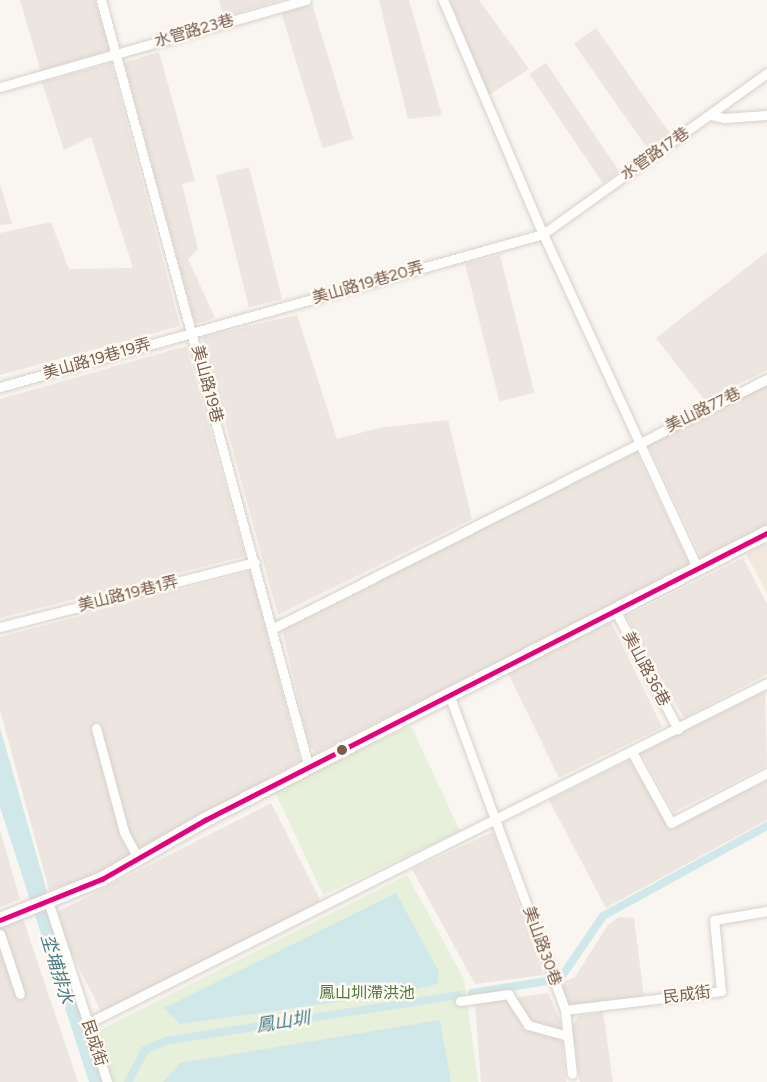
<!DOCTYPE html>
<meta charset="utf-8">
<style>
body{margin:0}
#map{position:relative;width:767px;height:1082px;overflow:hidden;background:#f9f5f0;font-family:Figtree,"Noto Sans TC",sans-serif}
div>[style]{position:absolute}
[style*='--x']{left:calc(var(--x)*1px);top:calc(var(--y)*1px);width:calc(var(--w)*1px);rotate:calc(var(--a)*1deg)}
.residential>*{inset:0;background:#f2e8de}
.industrial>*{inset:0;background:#ede5e0;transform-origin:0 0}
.green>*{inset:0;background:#e7f0db;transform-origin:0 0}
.water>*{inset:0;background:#d0e8ea}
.canal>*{height:8px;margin:-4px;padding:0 4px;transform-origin:4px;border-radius:4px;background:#d0e8ea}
.roads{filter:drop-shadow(0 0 2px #d7d1cb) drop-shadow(0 0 2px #d7d1cb)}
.street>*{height:9px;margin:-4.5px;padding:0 4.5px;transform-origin:4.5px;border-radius:4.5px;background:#fefefd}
.secondary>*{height:14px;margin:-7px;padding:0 7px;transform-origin:7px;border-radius:7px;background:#fefefd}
.bus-1>*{height:4.5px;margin:-2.25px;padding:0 2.25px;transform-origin:2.25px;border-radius:2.25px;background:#e5007d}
.dots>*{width:16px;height:16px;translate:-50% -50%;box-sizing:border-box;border:3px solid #fffaf3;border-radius:50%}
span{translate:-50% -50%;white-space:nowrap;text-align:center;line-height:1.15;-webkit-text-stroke:4.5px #fffaf3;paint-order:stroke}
.street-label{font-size:16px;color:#7a5c4d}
.park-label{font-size:16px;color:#537a41}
.water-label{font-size:18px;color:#437c86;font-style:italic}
</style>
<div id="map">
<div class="residential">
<i style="clip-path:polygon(767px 543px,767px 593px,746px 554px)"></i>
</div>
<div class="industrial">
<i style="clip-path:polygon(20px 0,95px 0,110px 50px,41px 72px)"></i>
<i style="clip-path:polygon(219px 0,280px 0,224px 17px)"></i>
<i style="clip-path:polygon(379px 0,409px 0,442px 115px,408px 119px)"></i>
<i style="clip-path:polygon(450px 0,479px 0,529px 69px,486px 97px)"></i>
<i style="left:312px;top:4px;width:141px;height:32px;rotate:73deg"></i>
<i style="left:596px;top:28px;width:131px;height:27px;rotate:55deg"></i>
<i style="clip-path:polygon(159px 52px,195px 181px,182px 184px,198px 249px,188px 259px,215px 318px,195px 324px,124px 63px)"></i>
<i style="clip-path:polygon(111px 63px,180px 326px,0 375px,0 233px,51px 222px,69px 269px,133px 268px,91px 137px,64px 150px,42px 82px)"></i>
<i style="left:546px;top:63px;width:131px;height:20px;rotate:56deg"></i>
<i style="left:249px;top:167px;width:136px;height:34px;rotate:76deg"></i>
<i style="clip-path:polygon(0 184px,12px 224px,0 225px)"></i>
<i style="clip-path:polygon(767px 252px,767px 370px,705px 401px,656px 338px)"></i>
<i style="left:500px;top:255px;width:142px;height:36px;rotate:76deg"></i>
<i style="clip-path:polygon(297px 315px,337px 439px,379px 428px,448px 420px,472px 519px,278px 615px,202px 337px)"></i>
<i style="clip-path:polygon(186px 346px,245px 556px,0 618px,0 399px)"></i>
<i style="clip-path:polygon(767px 385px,767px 525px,702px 558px,648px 444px)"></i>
<i style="clip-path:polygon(636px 452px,690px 565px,316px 753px,309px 745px,282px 629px)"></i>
<i style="clip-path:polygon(743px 558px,767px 604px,767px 674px,684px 718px,626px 616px)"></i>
<i style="clip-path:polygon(251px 571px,300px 761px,94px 876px,49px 890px,0 710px,0 637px)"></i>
<i style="left:611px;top:622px;width:117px;height:115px;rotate:64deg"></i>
<i style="clip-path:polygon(765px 690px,767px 765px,674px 812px,641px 752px)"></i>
<i style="clip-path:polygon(629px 760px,670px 828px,767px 780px,767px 820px,606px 908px,549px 800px)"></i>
<i style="left:271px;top:803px;width:110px;height:246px;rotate:63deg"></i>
<i style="clip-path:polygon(0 830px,20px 899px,0 907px)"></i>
<i style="clip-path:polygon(493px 832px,543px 975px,475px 984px,412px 869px)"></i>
<i style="clip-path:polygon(619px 917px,634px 918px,644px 997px,569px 1006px,560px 983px,575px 977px,608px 925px)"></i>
<i style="clip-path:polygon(23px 919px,78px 1082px,0 1082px,0 928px)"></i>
<i style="clip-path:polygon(548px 993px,560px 1021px,566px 1082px,481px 1082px,475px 1003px)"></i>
<i style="clip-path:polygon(603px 1012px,613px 1082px,580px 1082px,572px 1027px,578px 1016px)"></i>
</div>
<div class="green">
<i style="left:411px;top:726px;width:116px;height:151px;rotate:65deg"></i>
<i style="clip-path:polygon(407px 875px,464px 979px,478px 1082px,113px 1082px,94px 1033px)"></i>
</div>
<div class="water">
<i style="clip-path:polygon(0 728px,54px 916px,107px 1082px,89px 1082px,0 807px)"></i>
<i style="clip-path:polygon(396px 893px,439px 972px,437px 984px,396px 994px,180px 1024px,164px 1008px)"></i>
<i style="clip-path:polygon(440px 1020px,451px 1082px,163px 1082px,180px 1063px)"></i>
</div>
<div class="canal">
<i style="--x:560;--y:979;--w:76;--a:-55.7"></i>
<i style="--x:603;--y:916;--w:187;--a:-28.8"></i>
<i style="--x:472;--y:993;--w:76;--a:-9.1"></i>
<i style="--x:128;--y:1082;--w:36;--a:-62"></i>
<i style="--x:145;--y:1050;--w:22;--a:-24"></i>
<i style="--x:165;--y:1041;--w:297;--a:-8.9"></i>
</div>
<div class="roads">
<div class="street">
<i style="--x:101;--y:0;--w:796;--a:74.85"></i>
<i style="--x:443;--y:0;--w:254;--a:66.9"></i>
<i style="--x:543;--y:234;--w:368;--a:65.2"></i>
<i style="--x:0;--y:87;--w:318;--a:-15.9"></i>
<i style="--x:711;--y:115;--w:13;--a:13"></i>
<i style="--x:724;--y:118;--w:43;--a:-4"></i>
<i style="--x:0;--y:387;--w:564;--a:-15.74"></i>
<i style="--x:543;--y:234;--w:276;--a:-35.7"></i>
<i style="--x:615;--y:610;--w:135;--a:62.1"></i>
<i style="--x:0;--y:627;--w:263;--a:-14.3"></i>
<i style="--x:274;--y:628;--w:552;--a:-26.8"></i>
<i style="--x:450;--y:697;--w:333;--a:69.8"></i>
<i style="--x:565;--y:1010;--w:64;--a:83.8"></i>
<i style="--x:96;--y:728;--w:108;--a:74.9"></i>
<i style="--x:124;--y:832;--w:30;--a:62"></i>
<i style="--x:632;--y:752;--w:81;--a:61.2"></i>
<i style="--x:671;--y:823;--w:108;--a:-27.5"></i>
<i style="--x:48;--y:901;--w:190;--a:71.9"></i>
<i style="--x:0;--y:934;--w:63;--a:71.6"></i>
<i style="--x:460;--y:1001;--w:49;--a:-8.3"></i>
<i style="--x:508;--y:994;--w:37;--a:57"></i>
<i style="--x:528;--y:1025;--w:41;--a:15.4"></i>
<i style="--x:565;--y:1010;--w:157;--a:-6.9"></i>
<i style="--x:721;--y:991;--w:71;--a:-95.6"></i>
<i style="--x:714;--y:920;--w:54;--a:-9.6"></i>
<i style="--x:88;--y:1023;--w:759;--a:-26.6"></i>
</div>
<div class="secondary">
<i style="--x:0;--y:920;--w:110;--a:-21.9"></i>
<i style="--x:102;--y:879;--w:119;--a:-29.8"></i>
<i style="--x:205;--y:820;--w:631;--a:-27.05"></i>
</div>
</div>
<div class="bus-1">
<i style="--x:0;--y:920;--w:110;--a:-21.9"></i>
<i style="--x:102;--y:879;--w:119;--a:-29.8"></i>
<i style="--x:205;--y:820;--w:631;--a:-27.05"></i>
</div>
<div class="dots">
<i style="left:342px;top:750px;background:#7a5c4d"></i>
</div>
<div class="street-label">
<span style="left:194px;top:31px;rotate:-16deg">水管路23巷</span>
<span style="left:655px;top:154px;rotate:-35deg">水管路17巷</span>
<span style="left:368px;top:283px;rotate:-16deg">美山路19巷20弄</span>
<span style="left:97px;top:359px;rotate:-16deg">美山路19巷19弄</span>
<span style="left:207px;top:384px;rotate:75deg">美山路19巷</span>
<span style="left:703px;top:410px;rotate:-26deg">美山路77巷</span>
<span style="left:128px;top:594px;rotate:-14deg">美山路19巷1弄</span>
<span style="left:646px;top:669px;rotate:62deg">美山路36巷</span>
<span style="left:542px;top:946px;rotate:70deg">美山路30巷</span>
<span style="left:687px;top:995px;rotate:-7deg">民成街</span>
<span style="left:94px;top:1043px;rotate:72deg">民成街</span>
</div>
<div class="park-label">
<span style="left:367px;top:993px">鳳山圳滯洪池</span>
</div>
<div class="water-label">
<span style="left:57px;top:969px;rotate:73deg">坔埔排水</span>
<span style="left:283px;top:1022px;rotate:-9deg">鳳山圳</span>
</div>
</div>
